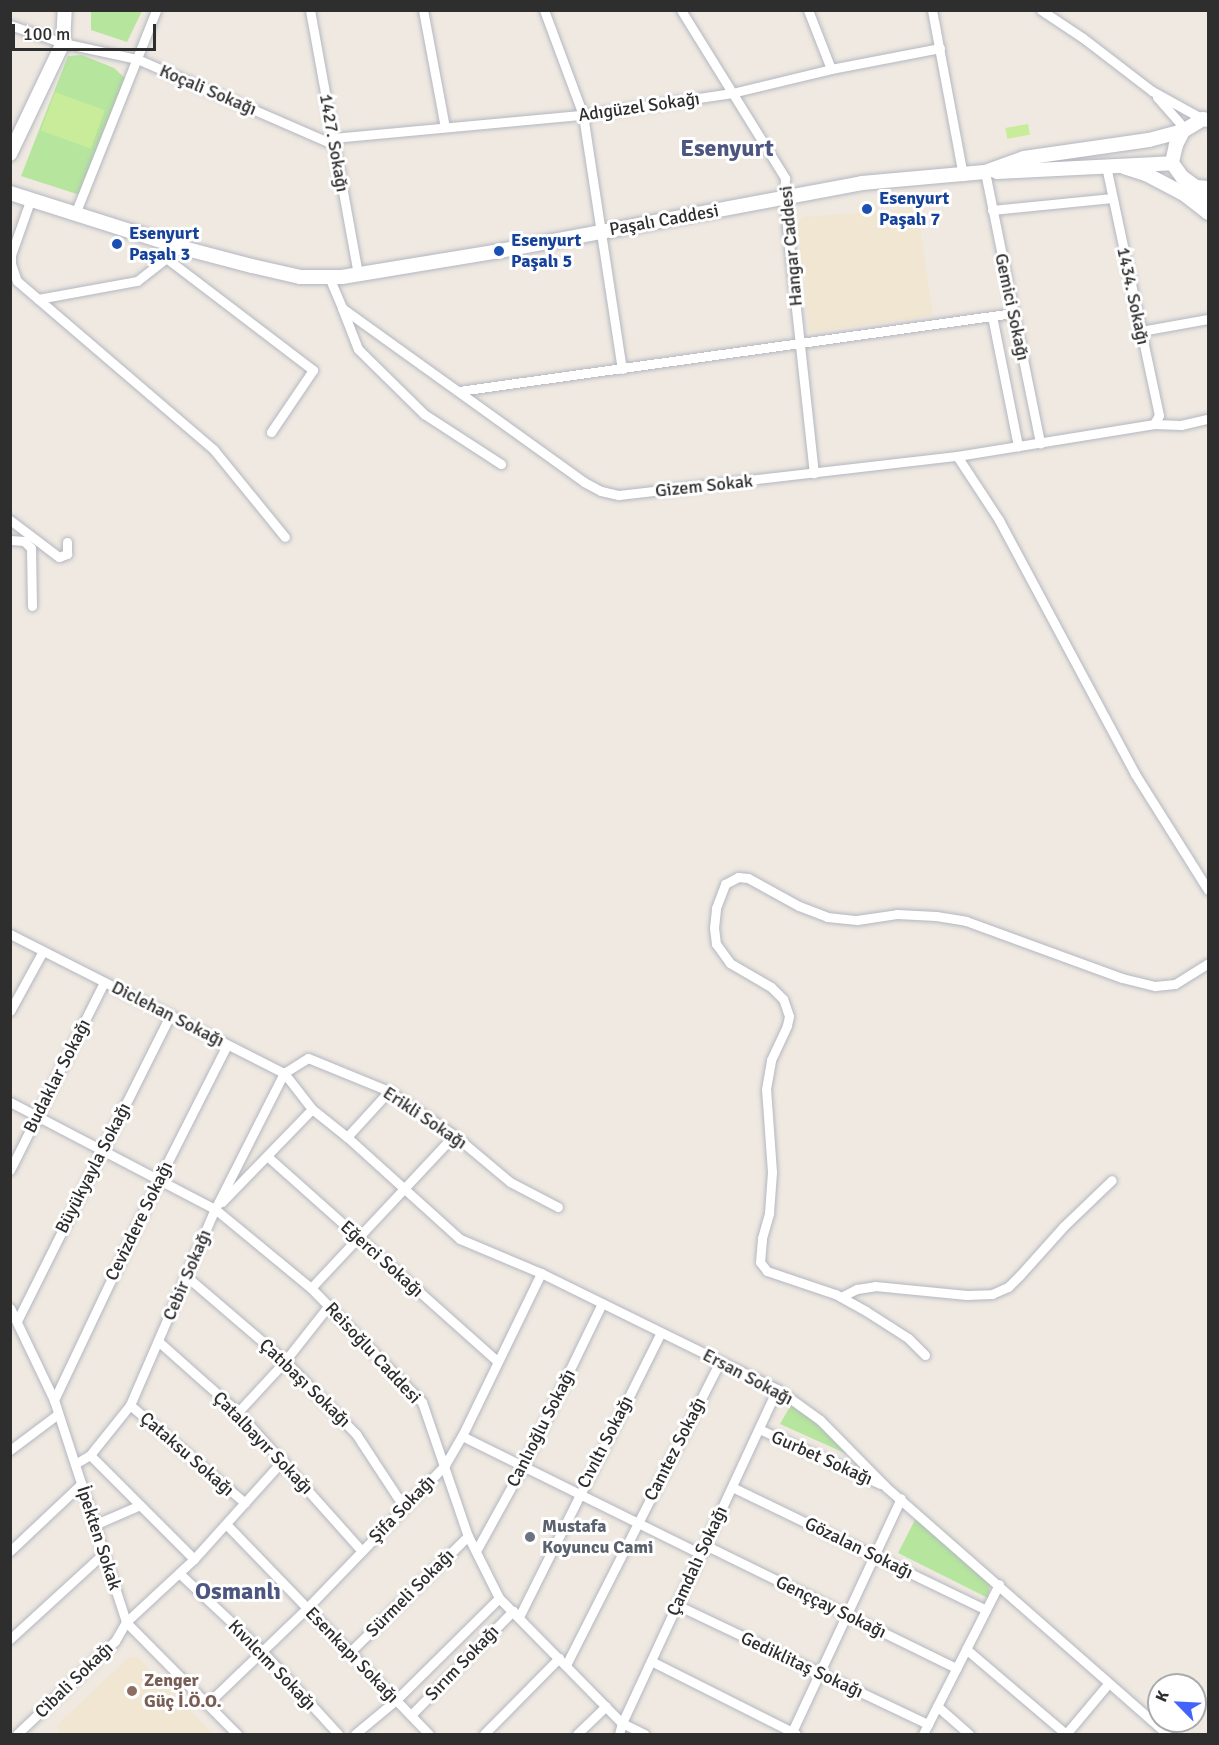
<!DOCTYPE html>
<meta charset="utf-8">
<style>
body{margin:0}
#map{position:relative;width:1219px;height:1745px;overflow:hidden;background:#efe9e1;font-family:Signika,sans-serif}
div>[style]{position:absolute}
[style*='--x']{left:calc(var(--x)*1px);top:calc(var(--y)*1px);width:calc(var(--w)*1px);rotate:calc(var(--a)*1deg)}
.education>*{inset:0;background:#f0e6d1}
.green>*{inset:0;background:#b6e59e}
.pitch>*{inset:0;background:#c9ec9a;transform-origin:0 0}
.roads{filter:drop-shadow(0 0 2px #b4b7c1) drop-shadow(0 0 2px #b4b7c1)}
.street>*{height:9px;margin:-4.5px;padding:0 4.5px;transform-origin:4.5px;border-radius:4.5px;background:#fff}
.secondary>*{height:14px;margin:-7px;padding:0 7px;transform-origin:7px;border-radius:7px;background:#fff}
.dots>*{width:16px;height:16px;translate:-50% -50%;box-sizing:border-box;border:3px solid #fff;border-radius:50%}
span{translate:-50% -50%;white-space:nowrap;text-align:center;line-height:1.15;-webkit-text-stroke:6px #fff;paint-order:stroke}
.street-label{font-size:18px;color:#2e2e2e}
.transit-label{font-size:18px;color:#164399;font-weight:700}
.left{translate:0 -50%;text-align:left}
.worship-label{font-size:18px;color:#5b616d;font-weight:700}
.education-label{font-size:18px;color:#785e54;font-weight:700}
.district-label{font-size:24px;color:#4d5680;font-weight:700}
.frame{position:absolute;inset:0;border:12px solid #2e2e2e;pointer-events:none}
.north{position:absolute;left:1147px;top:1673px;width:60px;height:60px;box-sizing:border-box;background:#fff;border:2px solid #ababab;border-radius:50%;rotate:294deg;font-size:16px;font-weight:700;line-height:24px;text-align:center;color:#2e2e2e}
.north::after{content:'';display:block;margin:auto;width:21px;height:27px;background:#4264fb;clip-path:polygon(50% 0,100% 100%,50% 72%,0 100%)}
.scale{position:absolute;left:12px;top:24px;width:144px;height:27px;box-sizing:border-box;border:3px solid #2e2e2e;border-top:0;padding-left:8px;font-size:18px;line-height:21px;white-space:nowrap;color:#2e2e2e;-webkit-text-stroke:4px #fff;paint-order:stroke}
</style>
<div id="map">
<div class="education">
<i style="clip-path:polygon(917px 208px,933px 316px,810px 332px,797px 224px,803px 217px)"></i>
<i style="clip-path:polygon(129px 1657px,137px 1657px,213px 1734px,56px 1734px,60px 1730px,56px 1726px)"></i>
</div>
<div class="green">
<i style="clip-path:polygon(91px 11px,91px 10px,142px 11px,127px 42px,91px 30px)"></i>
<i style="clip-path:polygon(82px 55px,114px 68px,129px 82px,83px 196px,21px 176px,68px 56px)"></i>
<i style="clip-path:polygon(791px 1405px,797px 1405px,867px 1463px,780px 1424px)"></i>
<i style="clip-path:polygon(917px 1516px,990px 1583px,988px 1598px,898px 1553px)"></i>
</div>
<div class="pitch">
<i style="left:55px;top:92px;width:53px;height:41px;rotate:20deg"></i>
<i style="left:1028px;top:124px;width:11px;height:23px;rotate:80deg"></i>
</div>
<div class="roads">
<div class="street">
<i style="--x:310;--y:10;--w:269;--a:79.7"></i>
<i style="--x:423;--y:10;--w:119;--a:79.4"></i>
<i style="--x:544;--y:10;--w:112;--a:69.6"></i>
<i style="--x:583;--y:115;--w:257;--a:81.3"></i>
<i style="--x:681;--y:10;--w:198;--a:58.2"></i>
<i style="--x:785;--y:178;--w:20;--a:93"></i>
<i style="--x:784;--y:198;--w:277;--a:83.8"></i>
<i style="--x:808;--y:10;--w:63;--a:68.7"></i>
<i style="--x:932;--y:10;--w:169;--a:79.4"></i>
<i style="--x:1041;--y:10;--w:50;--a:33.7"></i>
<i style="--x:1083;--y:38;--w:87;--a:37.5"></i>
<i style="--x:1152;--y:91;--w:58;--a:28.8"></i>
<i style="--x:10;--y:25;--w:56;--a:18.8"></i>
<i style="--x:63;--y:43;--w:76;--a:12.2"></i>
<i style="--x:137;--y:59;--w:216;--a:23.5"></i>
<i style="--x:1157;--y:97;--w:43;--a:48.8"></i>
<i style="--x:333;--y:138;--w:251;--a:-5.3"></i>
<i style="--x:583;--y:115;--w:151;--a:-8.4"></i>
<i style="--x:732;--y:93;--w:102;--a:-13.6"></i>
<i style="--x:831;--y:69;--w:111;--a:-10.9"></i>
<i style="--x:1106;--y:166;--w:255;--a:78"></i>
<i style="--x:1159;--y:415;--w:10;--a:119"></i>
<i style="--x:985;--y:172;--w:277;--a:78.5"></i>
<i style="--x:30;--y:201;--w:57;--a:109.4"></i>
<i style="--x:11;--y:255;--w:9;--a:90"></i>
<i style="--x:11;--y:264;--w:18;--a:71"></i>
<i style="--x:17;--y:281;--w:260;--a:40.6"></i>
<i style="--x:214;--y:450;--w:112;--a:50.8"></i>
<i style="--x:992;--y:210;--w:121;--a:-5.7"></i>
<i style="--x:75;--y:214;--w:219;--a:-68.3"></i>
<i style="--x:170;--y:244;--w:15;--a:106"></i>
<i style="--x:166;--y:258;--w:185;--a:37.3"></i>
<i style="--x:313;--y:370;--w:75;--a:124.1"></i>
<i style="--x:329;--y:277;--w:34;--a:67"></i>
<i style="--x:342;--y:308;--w:298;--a:35.7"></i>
<i style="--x:584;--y:482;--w:19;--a:28"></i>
<i style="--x:601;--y:491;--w:18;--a:13"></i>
<i style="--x:619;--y:495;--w:340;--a:-6.6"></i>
<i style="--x:957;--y:456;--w:200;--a:-9.2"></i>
<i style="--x:1154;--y:424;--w:27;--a:2"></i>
<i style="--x:1181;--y:425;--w:28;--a:-13"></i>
<i style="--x:38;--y:299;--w:101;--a:-10.3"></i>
<i style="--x:137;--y:281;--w:37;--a:-38"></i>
<i style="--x:342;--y:308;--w:44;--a:68.7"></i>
<i style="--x:358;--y:349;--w:93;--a:44.6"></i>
<i style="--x:424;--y:414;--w:92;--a:33"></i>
<i style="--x:992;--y:316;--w:133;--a:78.7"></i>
<i style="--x:1141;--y:331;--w:68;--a:-10.2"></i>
<i style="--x:459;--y:391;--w:559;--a:-8.01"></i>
<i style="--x:957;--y:456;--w:77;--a:56.7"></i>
<i style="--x:999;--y:520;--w:288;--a:61.8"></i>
<i style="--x:1135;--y:774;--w:137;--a:57.8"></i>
<i style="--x:10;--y:520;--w:61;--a:37.1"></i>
<i style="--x:59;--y:557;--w:9;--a:-21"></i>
<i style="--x:67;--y:554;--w:12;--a:-90"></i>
<i style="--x:10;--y:540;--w:14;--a:4"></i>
<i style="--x:24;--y:541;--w:10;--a:45"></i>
<i style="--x:31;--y:548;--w:58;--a:89"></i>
<i style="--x:10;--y:934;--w:307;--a:26.9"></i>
<i style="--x:284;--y:1073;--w:46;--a:52.1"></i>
<i style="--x:312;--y:1109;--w:45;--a:38.7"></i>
<i style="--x:347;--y:1137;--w:152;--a:42.1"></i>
<i style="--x:460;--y:1239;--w:88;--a:22.8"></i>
<i style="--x:541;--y:1273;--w:263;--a:26.2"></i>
<i style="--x:777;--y:1389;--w:53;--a:35.8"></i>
<i style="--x:820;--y:1420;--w:94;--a:45.4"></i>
<i style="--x:886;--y:1487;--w:374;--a:41.3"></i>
<i style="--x:10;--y:1011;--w:68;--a:-61.2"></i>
<i style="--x:10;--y:1102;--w:231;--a:27.6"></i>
<i style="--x:215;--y:1209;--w:124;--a:39.5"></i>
<i style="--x:311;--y:1288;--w:159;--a:45.8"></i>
<i style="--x:422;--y:1402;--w:142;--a:71.1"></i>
<i style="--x:468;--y:1536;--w:69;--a:63.4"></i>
<i style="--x:499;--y:1598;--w:175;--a:45.5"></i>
<i style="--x:622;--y:1723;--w:25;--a:26"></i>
<i style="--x:347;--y:1137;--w:62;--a:-47.6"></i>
<i style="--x:267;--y:1156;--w:308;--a:41.7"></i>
<i style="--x:10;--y:1170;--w:210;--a:-63.4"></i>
<i style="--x:222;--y:1202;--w:129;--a:-45.9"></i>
<i style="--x:186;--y:1276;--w:130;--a:40.6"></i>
<i style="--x:285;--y:1361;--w:102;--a:45.8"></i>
<i style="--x:356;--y:1434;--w:87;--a:56.7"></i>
<i style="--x:311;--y:1288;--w:209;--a:-46.9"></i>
<i style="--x:841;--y:1297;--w:18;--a:-27"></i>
<i style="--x:857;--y:1289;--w:18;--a:-9"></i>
<i style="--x:875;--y:1286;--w:92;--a:5.6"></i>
<i style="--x:967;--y:1295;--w:25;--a:-2"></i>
<i style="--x:992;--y:1294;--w:17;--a:-24"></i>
<i style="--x:1008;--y:1287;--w:17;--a:-45"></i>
<i style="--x:1020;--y:1275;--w:66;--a:-48.1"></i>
<i style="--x:1064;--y:1226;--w:66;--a:-43.8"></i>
<i style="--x:10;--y:1308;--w:102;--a:64.4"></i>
<i style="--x:54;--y:1400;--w:233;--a:72"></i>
<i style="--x:126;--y:1622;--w:158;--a:45.3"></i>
<i style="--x:17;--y:1321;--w:342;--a:-63.4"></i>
<i style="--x:158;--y:1341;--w:107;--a:41.6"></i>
<i style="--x:238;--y:1412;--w:186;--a:48.3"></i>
<i style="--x:925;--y:1355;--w:24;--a:-135"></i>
<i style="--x:908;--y:1338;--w:50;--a:-147.3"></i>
<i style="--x:866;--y:1311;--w:35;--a:-151"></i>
<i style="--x:835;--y:1294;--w:72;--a:-161.3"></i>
<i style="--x:767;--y:1271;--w:11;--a:-128"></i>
<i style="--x:760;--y:1262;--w:24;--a:-85"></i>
<i style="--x:762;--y:1238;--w:26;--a:-74"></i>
<i style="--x:769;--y:1213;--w:41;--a:-85.8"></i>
<i style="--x:772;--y:1172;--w:83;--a:-94.1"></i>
<i style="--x:766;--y:1089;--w:29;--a:-80"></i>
<i style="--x:771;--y:1060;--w:38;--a:-65"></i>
<i style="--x:787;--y:1025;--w:9;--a:-77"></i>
<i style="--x:789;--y:1016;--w:18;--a:-109"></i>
<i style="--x:783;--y:999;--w:17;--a:-135"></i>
<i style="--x:771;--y:987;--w:48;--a:-149.7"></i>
<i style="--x:730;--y:963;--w:24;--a:-126"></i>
<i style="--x:716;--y:944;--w:16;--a:-97"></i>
<i style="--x:714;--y:928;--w:20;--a:-84"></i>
<i style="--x:716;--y:908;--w:26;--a:-69"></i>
<i style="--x:725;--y:884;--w:15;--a:-28"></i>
<i style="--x:738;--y:877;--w:10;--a:6"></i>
<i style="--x:748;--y:878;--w:58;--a:28.8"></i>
<i style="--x:799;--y:906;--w:30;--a:21"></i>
<i style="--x:827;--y:917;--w:30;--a:6"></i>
<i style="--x:857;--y:920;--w:40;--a:-8.5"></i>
<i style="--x:897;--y:914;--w:39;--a:3"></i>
<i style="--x:936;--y:916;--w:30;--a:9"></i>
<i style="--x:966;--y:921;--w:166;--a:20.1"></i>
<i style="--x:1122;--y:978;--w:34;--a:14"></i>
<i style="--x:1155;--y:986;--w:20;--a:-6"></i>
<i style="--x:1175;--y:984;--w:39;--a:-32"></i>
<i style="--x:54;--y:1400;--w:245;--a:-64.6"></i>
<i style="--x:159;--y:1179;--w:150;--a:-63.1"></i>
<i style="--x:130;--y:1405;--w:151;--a:40.4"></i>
<i style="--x:238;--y:1412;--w:69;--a:-47.3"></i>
<i style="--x:285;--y:1361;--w:71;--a:-51.8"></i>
<i style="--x:759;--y:1429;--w:133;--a:24.4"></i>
<i style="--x:462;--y:1436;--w:267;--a:26.3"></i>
<i style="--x:10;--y:1450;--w:60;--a:-36.9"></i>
<i style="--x:90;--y:1455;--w:147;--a:45"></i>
<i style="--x:75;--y:1464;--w:17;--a:-31"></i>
<i style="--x:90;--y:1455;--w:64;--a:-51.3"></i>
<i style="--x:130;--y:1405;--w:214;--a:-66.6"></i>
<i style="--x:215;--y:1209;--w:153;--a:-63.1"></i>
<i style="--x:284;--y:1073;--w:28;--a:-32"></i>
<i style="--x:308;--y:1058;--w:87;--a:22.2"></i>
<i style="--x:389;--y:1091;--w:78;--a:34.1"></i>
<i style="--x:454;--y:1135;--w:73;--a:40"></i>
<i style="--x:510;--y:1182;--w:54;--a:27.5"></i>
<i style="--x:732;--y:1487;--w:282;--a:25.8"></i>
<i style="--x:226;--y:1524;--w:292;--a:46"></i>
<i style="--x:94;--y:1525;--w:50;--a:-23.5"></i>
<i style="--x:705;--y:1545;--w:280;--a:26.1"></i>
<i style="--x:10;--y:1551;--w:98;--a:-43.3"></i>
<i style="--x:476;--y:1551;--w:97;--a:-61.1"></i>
<i style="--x:523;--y:1466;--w:181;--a:-64.1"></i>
<i style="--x:179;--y:1573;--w:114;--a:43.2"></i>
<i style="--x:262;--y:1651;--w:113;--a:47.5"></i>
<i style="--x:677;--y:1605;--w:278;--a:25.4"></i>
<i style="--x:519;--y:1617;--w:318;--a:-63.5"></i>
<i style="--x:10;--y:1639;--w:127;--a:-42.5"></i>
<i style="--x:966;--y:1649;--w:131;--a:40.4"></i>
<i style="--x:351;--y:1651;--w:164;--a:-44.5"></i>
<i style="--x:651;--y:1661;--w:162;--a:26.7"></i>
<i style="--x:566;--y:1665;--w:341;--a:-63.1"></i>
<i style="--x:207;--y:1704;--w:139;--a:-43.8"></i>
<i style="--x:307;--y:1608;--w:199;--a:-46"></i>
<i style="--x:445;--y:1465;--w:34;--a:-60"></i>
<i style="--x:462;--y:1436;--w:181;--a:-64.1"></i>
<i style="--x:937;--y:1706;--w:43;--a:41.2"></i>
<i style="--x:411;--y:1715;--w:146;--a:-45.6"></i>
<i style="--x:17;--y:1734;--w:135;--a:-43.5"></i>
<i style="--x:115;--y:1641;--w:22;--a:-60"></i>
<i style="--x:126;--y:1622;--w:93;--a:-42.8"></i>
<i style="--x:194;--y:1559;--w:133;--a:-48"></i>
<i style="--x:355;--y:1734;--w:53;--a:-39.7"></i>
<i style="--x:396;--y:1700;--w:145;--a:-44.7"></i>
<i style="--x:484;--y:1734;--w:107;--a:-45.4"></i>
<i style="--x:577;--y:1734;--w:40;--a:-44"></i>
<i style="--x:619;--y:1734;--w:11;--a:-75"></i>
<i style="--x:622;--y:1723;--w:368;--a:-65.1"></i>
<i style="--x:791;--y:1734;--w:260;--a:-65"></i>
<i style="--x:923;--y:1734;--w:168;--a:-63.1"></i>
<i style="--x:1066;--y:1734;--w:65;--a:-50"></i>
</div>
<div class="secondary">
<i style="--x:1208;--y:120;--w:5;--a:-169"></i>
<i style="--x:1203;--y:119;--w:23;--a:149"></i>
<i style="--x:1183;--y:131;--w:16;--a:117"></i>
<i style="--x:1176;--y:145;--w:18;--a:103"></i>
<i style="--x:1172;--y:163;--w:17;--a:54"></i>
<i style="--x:1182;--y:177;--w:17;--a:36"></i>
<i style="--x:1196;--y:187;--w:12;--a:5"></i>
<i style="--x:10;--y:154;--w:123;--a:-64.5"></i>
<i style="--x:63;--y:43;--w:33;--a:-87"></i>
<i style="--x:1124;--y:167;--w:23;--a:18"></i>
<i style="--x:1146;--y:174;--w:43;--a:27.8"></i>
<i style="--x:1184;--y:194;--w:31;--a:38"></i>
<i style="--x:997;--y:172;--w:175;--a:-2.9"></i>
<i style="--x:1196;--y:187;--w:18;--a:49"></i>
<i style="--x:10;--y:193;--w:186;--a:17.6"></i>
<i style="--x:187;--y:249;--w:67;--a:14.7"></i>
<i style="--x:252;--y:266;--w:49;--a:12.9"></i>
<i style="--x:300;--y:277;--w:42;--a:0"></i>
<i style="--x:342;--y:277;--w:159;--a:-9.4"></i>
<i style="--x:499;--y:251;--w:369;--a:-10.6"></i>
<i style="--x:862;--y:183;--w:123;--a:-5.1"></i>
<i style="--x:985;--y:172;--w:41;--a:-19.7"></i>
<i style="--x:1024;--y:158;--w:126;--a:-8.2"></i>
<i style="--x:1149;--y:140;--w:35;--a:-15"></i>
</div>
</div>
<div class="dots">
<i style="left:867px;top:209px;background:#1a4fb4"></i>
<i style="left:117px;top:244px;background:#1a4fb4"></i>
<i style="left:499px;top:251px;background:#1a4fb4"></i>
<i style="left:530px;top:1537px;background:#6b7280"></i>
<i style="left:132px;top:1691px;background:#8d6e63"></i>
</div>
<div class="street-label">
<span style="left:208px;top:90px;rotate:23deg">Koçali Sokağı</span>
<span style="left:639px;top:107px;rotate:-8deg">Adıgüzel Sokağı</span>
<span style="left:334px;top:143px;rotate:80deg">1427. Sokağı</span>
<span style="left:664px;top:220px;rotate:-10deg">Paşalı Caddesi</span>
<span style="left:791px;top:246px;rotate:-95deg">Hangar Caddesi</span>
<span style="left:1133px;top:296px;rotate:78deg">1434. Sokağı</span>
<span style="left:1012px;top:307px;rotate:78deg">Gemici Sokağı</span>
<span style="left:704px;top:486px;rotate:-6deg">Gizem Sokak</span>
<span style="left:168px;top:1014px;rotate:27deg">Diclehan Sokağı</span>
<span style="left:57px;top:1076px;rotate:-63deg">Budaklar Sokağı</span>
<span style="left:425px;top:1118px;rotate:34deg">Erikli Sokağı</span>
<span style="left:93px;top:1168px;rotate:-63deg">Büyükyayla Sokağı</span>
<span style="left:139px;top:1221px;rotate:-64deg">Cevizdere Sokağı</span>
<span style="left:382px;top:1259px;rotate:42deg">Eğerci Sokağı</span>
<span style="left:187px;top:1275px;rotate:-67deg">Cebir Sokağı</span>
<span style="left:373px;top:1353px;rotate:47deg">Reisoğlu Caddesi</span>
<span style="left:748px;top:1377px;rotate:28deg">Ersan Sokağı</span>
<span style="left:305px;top:1383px;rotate:44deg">Çatıbaşı Sokağı</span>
<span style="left:541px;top:1428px;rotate:-63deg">Canlıoğlu Sokağı</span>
<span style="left:605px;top:1442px;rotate:-63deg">Cıvıltı Sokağı</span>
<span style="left:263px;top:1443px;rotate:46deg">Çatalbayır Sokağı</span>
<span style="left:675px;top:1449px;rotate:-63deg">Canıtez Sokağı</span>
<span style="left:187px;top:1454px;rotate:41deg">Çataksu Sokağı</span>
<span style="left:822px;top:1458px;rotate:24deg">Gurbet Sokağı</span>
<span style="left:402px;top:1509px;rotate:-46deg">Şifa Sokağı</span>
<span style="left:99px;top:1538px;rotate:72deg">İpekten Sokak</span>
<span style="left:859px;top:1548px;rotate:26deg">Gözalan Sokağı</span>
<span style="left:697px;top:1561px;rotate:-65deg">Çamdalı Sokağı</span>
<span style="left:410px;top:1593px;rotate:-45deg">Sürmeli Sokağı</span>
<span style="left:831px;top:1607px;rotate:26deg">Genççay Sokağı</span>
<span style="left:352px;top:1655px;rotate:46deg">Esenkapı Sokağı</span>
<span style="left:462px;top:1663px;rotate:-46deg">Sırım Sokağı</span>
<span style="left:272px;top:1665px;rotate:46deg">Kıvılcım Sokağı</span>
<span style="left:802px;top:1665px;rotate:25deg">Gediklitaş Sokağı</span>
<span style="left:74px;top:1680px;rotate:-44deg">Cibali Sokağı</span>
</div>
<div class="transit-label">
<span class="left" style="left:879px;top:209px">Esenyurt<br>Paşalı 7</span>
<span class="left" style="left:129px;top:244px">Esenyurt<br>Paşalı 3</span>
<span class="left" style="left:511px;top:251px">Esenyurt<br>Paşalı 5</span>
</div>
<div class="worship-label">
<span class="left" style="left:542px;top:1537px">Mustafa<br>Koyuncu Cami</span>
</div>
<div class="education-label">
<span class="left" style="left:144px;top:1691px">Zenger<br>Güç İ.Ö.O.</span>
</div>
<div class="district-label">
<span style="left:727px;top:149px">Esenyurt</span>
<span style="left:238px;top:1592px">Osmanlı</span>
</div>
<div class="frame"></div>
<div class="north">K</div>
<div class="scale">100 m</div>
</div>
